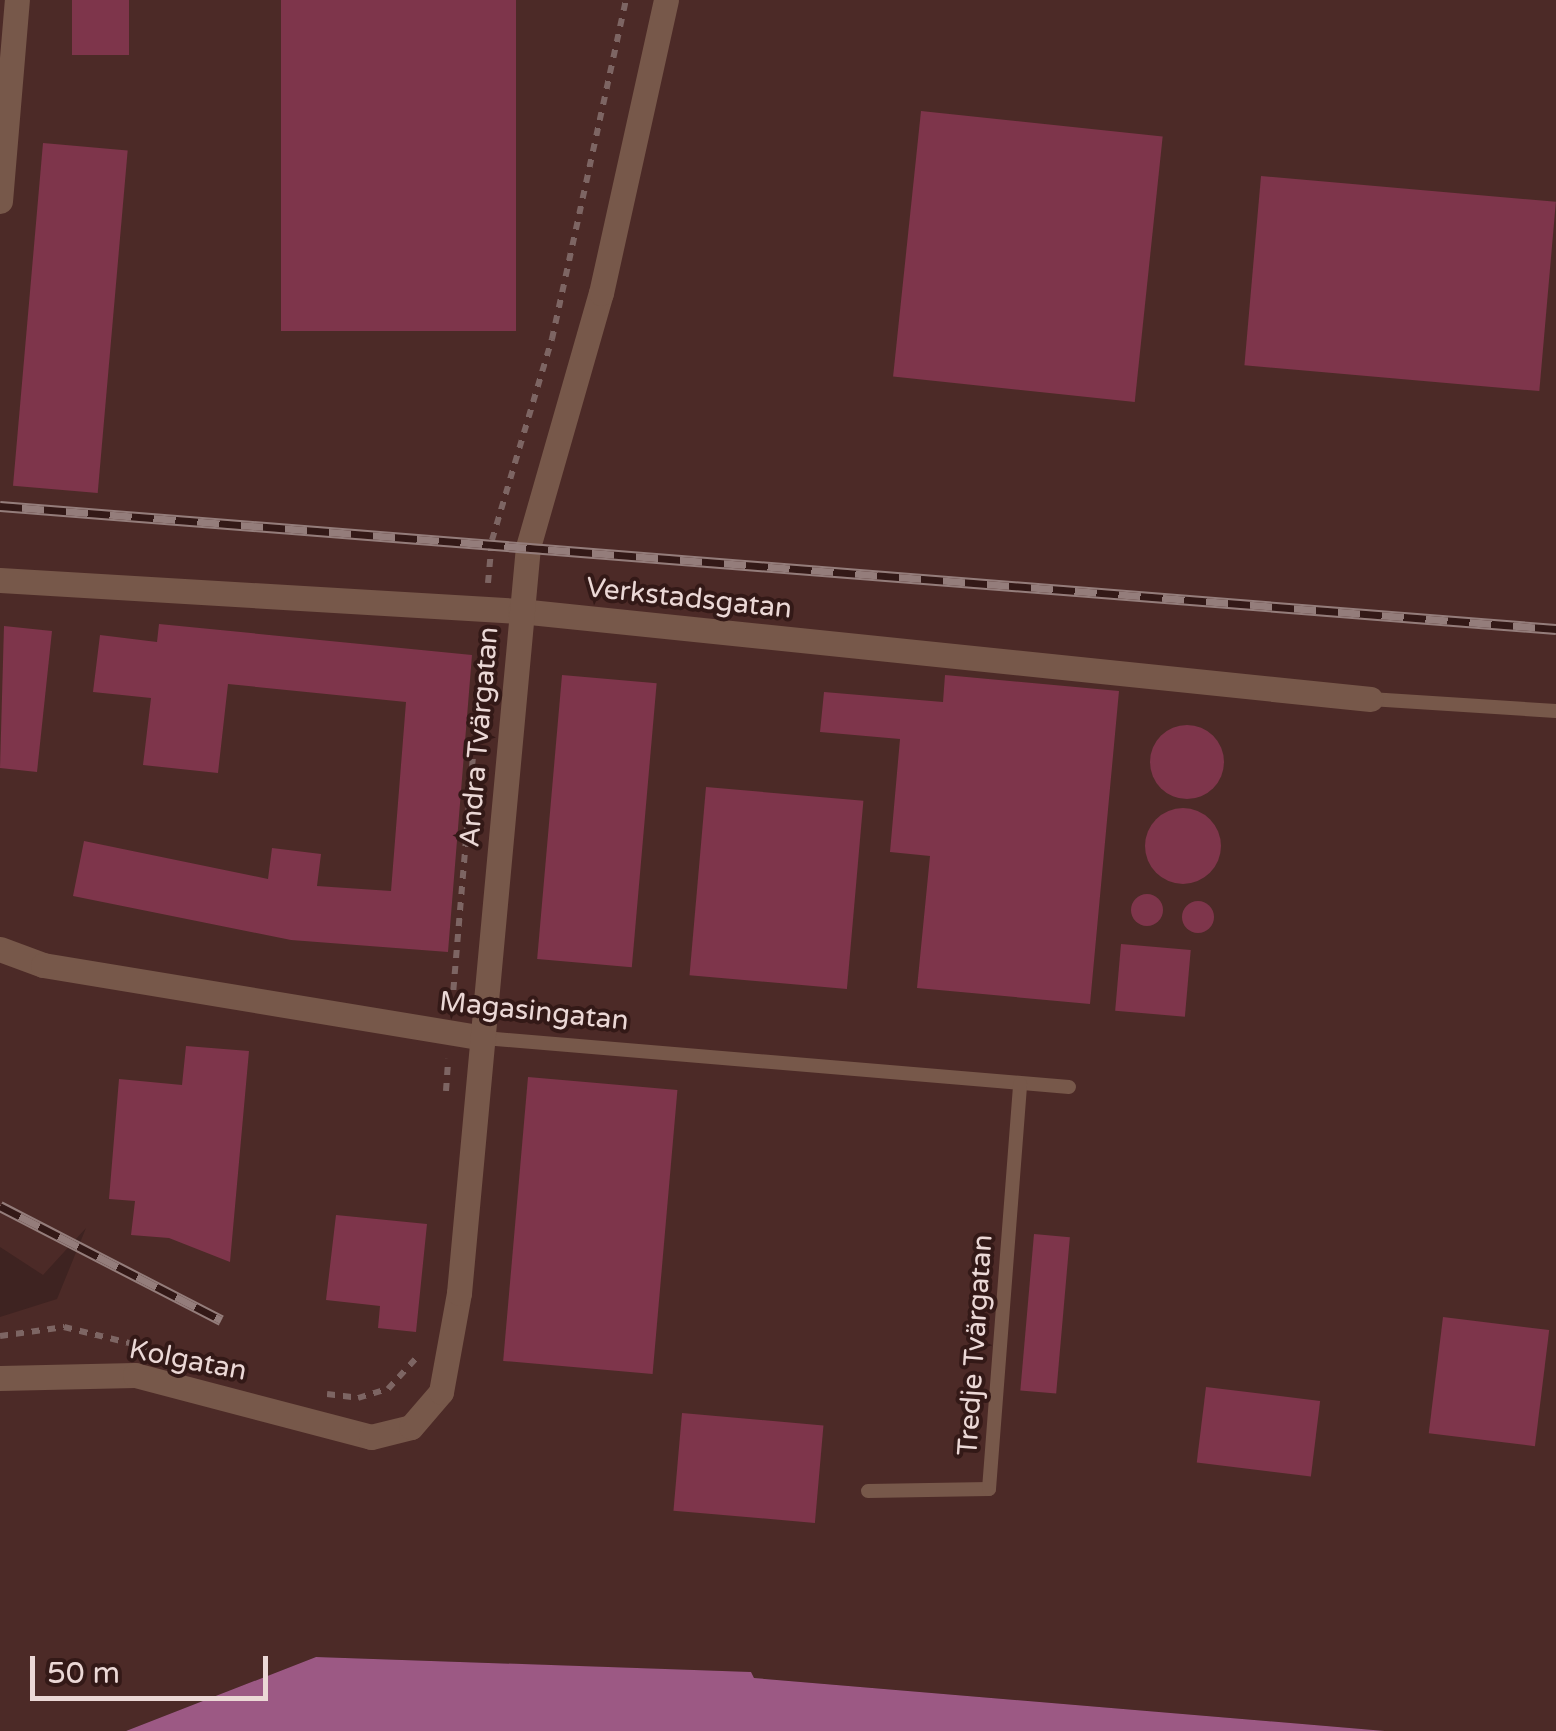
<!DOCTYPE html>
<meta charset="utf-8">
<style>
body{margin:0}
#map{position:relative;width:1556px;height:1731px;overflow:hidden;background:#3e2321;font-family:"Varela Round",sans-serif}
div>[style]{position:absolute}
[style*='--x']{left:calc(var(--x)*1px);top:calc(var(--y)*1px);width:calc(var(--w)*1px);rotate:calc(var(--a)*1deg)}
.built>*{inset:0;background:#4c2a27}
.water>*{inset:0;background:#9c5984}
.building>*{inset:0;background:#7e354b;transform-origin:0 0}
.round{border-radius:50%}
.path>*{height:6px;margin-top:-3px;transform-origin:0;background:repeating-linear-gradient(90deg,#7d6563 0 8px,transparent 0 16px)}
.service>*{height:14px;margin:-7px;padding:0 7px;transform-origin:7px;border-radius:7px;background:#77584a}
.minor>*{height:25px;margin:-12.5px;padding:0 12.5px;transform-origin:12.5px;border-radius:12.5px;background:#77584a}
.rail>*{height:11px;margin-top:-5.5px;transform-origin:0;background:repeating-linear-gradient(90deg,#331917 0 22px,#947d7b 0 44px);box-sizing:border-box;border-block:2px solid #947d7b}
span{translate:-50% -50%;white-space:nowrap;text-align:center;line-height:1.15;-webkit-text-stroke:8px #331917;paint-order:stroke}
.street-label{font-size:28px;color:#ebd8d6}
.scale{position:absolute;left:30px;top:1656px;width:238px;height:45px;box-sizing:border-box;border:5px solid #ebd8d6;border-top:0;padding-left:12px;font-size:30px;line-height:35px;white-space:nowrap;color:#ebd8d6;-webkit-text-stroke:8px #331917;paint-order:stroke}
</style>
<div id="map">
<div class="built">
<i style="clip-path:polygon(0 0,1556px 0,1556px 1731px,1385px 1731px,754px 1678px,750px 1672px,316px 1657px,126px 1731px,0 1731px,0 1317px,57px 1299px,86px 1228px,43px 1275px,0 1247px)"></i>
</div>
<div class="water">
<i style="clip-path:polygon(316px 1657px,751px 1672px,754px 1678px,1385px 1731px,126px 1731px)"></i>
</div>
<div class="building">
<i style="left:72px;top:0;width:57px;height:55px"></i>
<i style="left:281px;top:0;width:235px;height:331px"></i>
<i style="left:921px;top:111px;width:243px;height:267px;rotate:6deg"></i>
<i style="left:43px;top:143px;width:85px;height:344px;rotate:5deg"></i>
<i style="left:1261px;top:176px;width:296px;height:190px;rotate:5deg"></i>
<i style="clip-path:polygon(159px 624px,472px 655px,448px 952px,291px 940px,73px 896px,84px 841px,268px 879px,272px 848px,321px 854px,317px 886px,391px 891px,406px 702px,228px 684px,218px 773px,143px 765px,151px 698px,93px 692px,100px 635px,157px 642px)"></i>
<i style="clip-path:polygon(4px 626px,52px 631px,37px 772px,0 768px)"></i>
<i style="left:562px;top:675px;width:95px;height:285px;rotate:5deg"></i>
<i style="clip-path:polygon(945px 675px,1119px 691px,1090px 1004px,917px 988px,930px 856px,890px 852px,900px 739px,820px 732px,824px 692px,943px 702px)"></i>
<i class="round" style="left:1150px;top:725px;width:74px;height:74px"></i>
<i style="left:706px;top:787px;width:158px;height:189px;rotate:5deg"></i>
<i class="round" style="left:1145px;top:808px;width:76px;height:76px"></i>
<i class="round" style="left:1131px;top:894px;width:32px;height:32px"></i>
<i class="round" style="left:1182px;top:901px;width:32px;height:32px"></i>
<i style="left:1121px;top:944px;width:70px;height:67px;rotate:5deg"></i>
<i style="clip-path:polygon(186px 1046px,249px 1051px,230px 1262px,169px 1238px,131px 1235px,135px 1201px,109px 1199px,119px 1079px,182px 1085px)"></i>
<i style="left:528px;top:1077px;width:150px;height:285px;rotate:5deg"></i>
<i style="clip-path:polygon(336px 1215px,427px 1224px,416px 1332px,378px 1328px,380px 1306px,326px 1300px)"></i>
<i style="left:1034px;top:1234px;width:36px;height:157px;rotate:5deg"></i>
<i style="left:1443px;top:1317px;width:107px;height:117px;rotate:7deg"></i>
<i style="left:1206px;top:1387px;width:115px;height:76px;rotate:7deg"></i>
<i style="left:682px;top:1413px;width:142px;height:98px;rotate:5deg"></i>
</div>
<div class="path">
<i style="--x:488;--y:583;--w:43;--a:-84.7"></i>
<i style="--x:492;--y:540;--w:210;--a:-73.4"></i>
<i style="--x:552;--y:339;--w:347;--a:-77.7"></i>
<i style="--x:452;--y:1006;--w:372;--a:-85.2"></i>
<i style="--x:446;--y:1091;--w:32;--a:-86"></i>
<i style="--x:0;--y:1336;--w:65;--a:-8"></i>
<i style="--x:64;--y:1327;--w:184;--a:13.8"></i>
<i style="--x:327;--y:1394;--w:31;--a:7"></i>
<i style="--x:358;--y:1398;--w:31;--a:-17"></i>
<i style="--x:388;--y:1389;--w:45;--a:-47.7"></i>
</div>
<div class="service">
<i style="--x:1370;--y:699;--w:186;--a:3.7"></i>
<i style="--x:484;--y:1038;--w:587;--a:4.79"></i>
<i style="--x:868;--y:1491;--w:121;--a:-0.9"></i>
<i style="--x:989;--y:1489;--w:406;--a:-85.6"></i>
</div>
<div class="minor">
<i style="--x:0;--y:201;--w:202;--a:-85.2"></i>
<i style="--x:0;--y:580;--w:521;--a:3.41"></i>
<i style="--x:520;--y:611;--w:855;--a:5.91"></i>
<i style="--x:0;--y:949;--w:46;--a:20.4"></i>
<i style="--x:43;--y:965;--w:447;--a:9.4"></i>
<i style="--x:0;--y:1378;--w:135;--a:-1.3"></i>
<i style="--x:135;--y:1375;--w:244;--a:14.7"></i>
<i style="--x:371;--y:1437;--w:41;--a:-14"></i>
<i style="--x:411;--y:1427;--w:46;--a:-49.4"></i>
<i style="--x:441;--y:1392;--w:101;--a:-79.7"></i>
<i style="--x:459;--y:1293;--w:749;--a:-84.72"></i>
<i style="--x:528;--y:547;--w:264;--a:-74"></i>
<i style="--x:601;--y:293;--w:300;--a:-77.5"></i>
</div>
<div class="rail">
<i style="--x:0;--y:506;--w:1561;--a:4.52"></i>
<i style="--x:0;--y:1206;--w:249;--a:27.3"></i>
</div>
<div class="street-label">
<span style="left:689px;top:598px;rotate:6deg">Verkstadsgatan</span>
<span style="left:479px;top:737px;rotate:-85deg">Andra Tvärgatan</span>
<span style="left:534px;top:1011px;rotate:6deg">Magasingatan</span>
<span style="left:975px;top:1345px;rotate:-86deg">Tredje Tvärgatan</span>
<span style="left:188px;top:1360px;rotate:11deg">Kolgatan</span>
</div>
<div class="scale">50 m</div>
</div>
